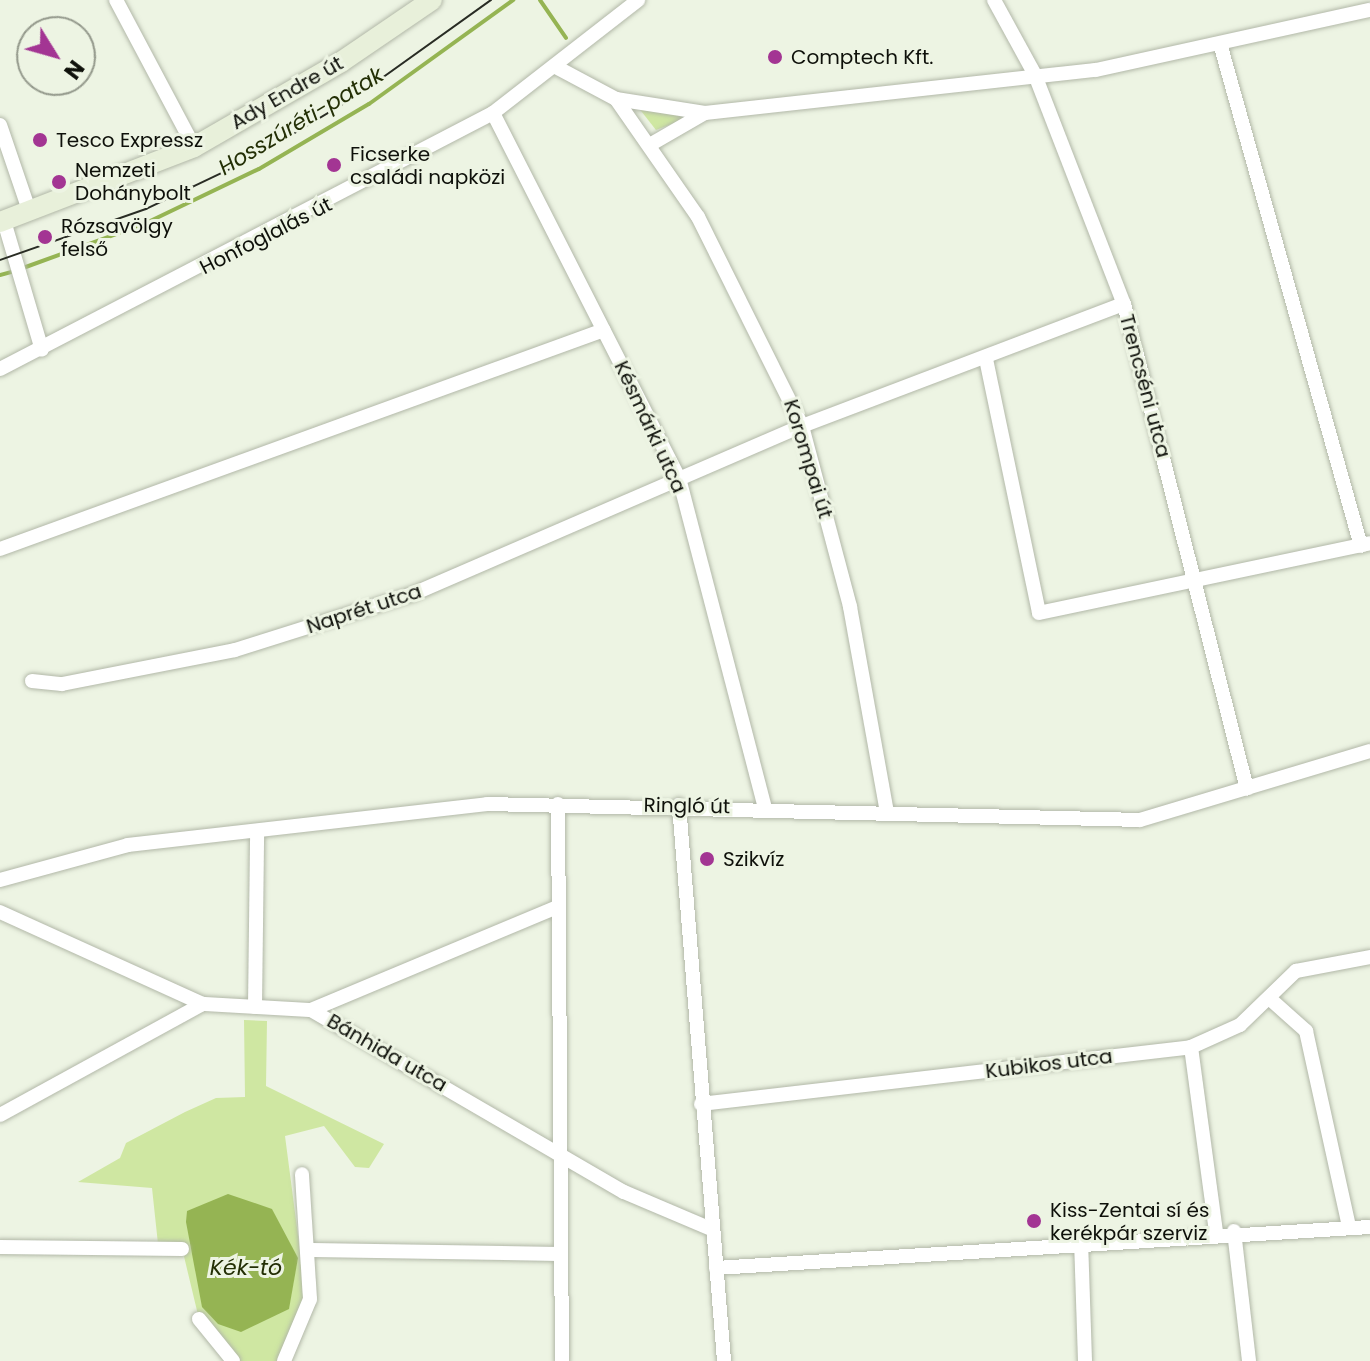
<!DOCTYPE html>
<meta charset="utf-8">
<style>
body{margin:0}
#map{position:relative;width:1370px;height:1361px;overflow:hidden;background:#edf4e3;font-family:Poppins,sans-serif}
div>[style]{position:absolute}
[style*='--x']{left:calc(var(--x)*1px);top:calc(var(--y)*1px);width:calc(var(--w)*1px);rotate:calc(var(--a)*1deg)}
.green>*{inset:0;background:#cfe7a2}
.water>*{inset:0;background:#95b453}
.stream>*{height:4px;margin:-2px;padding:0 2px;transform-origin:2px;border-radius:2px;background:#95b453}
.roads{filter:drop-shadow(0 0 2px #b2b8a8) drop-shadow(0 0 2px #b2b8a8)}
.street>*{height:14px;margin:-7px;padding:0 7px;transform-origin:7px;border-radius:7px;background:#fff}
.secondary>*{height:20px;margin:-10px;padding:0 10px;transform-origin:10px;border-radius:10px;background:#e8f0da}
.tram>*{height:2px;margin:-1px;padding:0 1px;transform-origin:1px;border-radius:1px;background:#292c24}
.dots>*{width:22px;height:22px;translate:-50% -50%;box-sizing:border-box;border:4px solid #edf4e3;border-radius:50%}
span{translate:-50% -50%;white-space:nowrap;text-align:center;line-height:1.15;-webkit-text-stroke:6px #edf4e3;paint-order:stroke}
.poi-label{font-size:20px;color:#0e100a}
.left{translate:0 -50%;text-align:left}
.street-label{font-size:20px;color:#0e100a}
.water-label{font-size:22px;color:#232f05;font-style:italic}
.north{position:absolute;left:16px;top:16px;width:80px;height:80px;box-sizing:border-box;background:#edf4e3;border:2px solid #94998c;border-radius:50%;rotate:127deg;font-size:22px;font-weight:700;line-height:32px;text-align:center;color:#0e100a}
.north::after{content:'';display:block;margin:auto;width:28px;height:36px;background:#a33593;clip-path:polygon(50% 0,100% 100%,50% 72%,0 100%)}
</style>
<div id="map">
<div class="green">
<i style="clip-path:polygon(638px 107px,681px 114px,682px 120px,656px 130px)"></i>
<i style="clip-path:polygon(244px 1020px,267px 1021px,266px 1086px,384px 1144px,369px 1168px,355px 1167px,324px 1126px,285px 1136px,305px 1289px,302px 1314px,279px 1361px,237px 1361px,199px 1319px,181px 1244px,158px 1244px,152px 1188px,78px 1182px,120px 1158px,126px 1143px,185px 1112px,216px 1098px,245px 1097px)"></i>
</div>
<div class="water">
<i style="clip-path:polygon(228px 1194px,272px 1209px,298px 1258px,289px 1309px,241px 1332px,218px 1324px,202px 1307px,186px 1222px,187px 1211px)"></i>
</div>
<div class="stream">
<i style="--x:540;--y:0;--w:46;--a:55.6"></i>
<i style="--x:23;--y:268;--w:129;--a:-20"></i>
<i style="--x:144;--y:224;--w:127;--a:-25.6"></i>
<i style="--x:259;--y:169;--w:128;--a:-30.6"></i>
<i style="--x:369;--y:104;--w:178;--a:-35.8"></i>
<i style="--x:0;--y:275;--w:16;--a:-15"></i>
</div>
<div class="roads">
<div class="street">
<i style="--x:116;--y:0;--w:166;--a:62"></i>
<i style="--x:994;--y:0;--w:85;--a:61.3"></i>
<i style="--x:1035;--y:75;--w:246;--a:68.8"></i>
<i style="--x:1124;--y:304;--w:500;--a:75.77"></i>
<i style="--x:1221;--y:47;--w:518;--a:74.33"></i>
<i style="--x:556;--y:67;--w:68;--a:28.1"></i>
<i style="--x:616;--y:99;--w:90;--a:8.9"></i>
<i style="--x:705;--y:113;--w:393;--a:-6.3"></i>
<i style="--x:1096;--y:70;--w:280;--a:-12.4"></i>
<i style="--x:616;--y:99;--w:144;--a:55.2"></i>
<i style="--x:698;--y:217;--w:233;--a:63.5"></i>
<i style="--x:802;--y:426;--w:187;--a:75.1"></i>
<i style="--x:850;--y:607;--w:208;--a:79.8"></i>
<i style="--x:493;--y:113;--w:410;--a:63"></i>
<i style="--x:679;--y:478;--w:341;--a:75.4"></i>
<i style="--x:0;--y:125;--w:93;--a:71.2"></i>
<i style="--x:653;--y:143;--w:60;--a:-30"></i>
<i style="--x:4;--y:221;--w:134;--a:73.6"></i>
<i style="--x:986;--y:359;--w:259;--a:78.2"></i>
<i style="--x:1039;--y:613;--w:338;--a:-11.9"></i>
<i style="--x:0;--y:369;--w:556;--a:-27.44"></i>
<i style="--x:493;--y:113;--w:184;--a:-37.9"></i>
<i style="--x:0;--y:549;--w:642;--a:-19.93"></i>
<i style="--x:32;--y:681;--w:30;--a:6"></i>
<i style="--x:62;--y:684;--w:176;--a:-11.1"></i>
<i style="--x:235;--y:650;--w:187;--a:-17.5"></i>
<i style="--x:413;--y:594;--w:424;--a:-23.4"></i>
<i style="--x:802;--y:426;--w:344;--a:-20.8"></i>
<i style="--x:558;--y:804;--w:557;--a:89.59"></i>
<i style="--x:679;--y:805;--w:558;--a:85.37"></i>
<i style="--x:0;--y:880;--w:133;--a:-15.3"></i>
<i style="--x:128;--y:845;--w:361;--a:-6.5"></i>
<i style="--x:487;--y:804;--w:653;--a:1.4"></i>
<i style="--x:1140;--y:820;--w:240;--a:-16.7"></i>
<i style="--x:0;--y:912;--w:223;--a:24.4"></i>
<i style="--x:203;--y:1004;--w:108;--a:3.2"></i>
<i style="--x:311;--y:1010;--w:362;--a:30.2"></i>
<i style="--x:624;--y:1192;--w:95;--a:23"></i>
<i style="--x:1269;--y:998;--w:50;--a:41.7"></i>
<i style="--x:1306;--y:1031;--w:201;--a:77.6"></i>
<i style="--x:255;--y:1007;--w:176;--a:-89.3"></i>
<i style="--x:311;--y:1010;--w:264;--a:-22.7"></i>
<i style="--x:1191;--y:1047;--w:186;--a:82.3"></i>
<i style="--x:701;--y:1104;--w:493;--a:-6.6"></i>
<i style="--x:1191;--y:1047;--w:54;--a:-24.2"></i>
<i style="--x:1240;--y:1025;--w:78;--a:-44"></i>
<i style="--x:1296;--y:971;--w:75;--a:-10.7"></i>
<i style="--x:0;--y:1115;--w:231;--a:-28.7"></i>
<i style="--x:1234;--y:1231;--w:131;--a:83.4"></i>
<i style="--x:1081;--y:1240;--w:121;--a:88.1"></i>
<i style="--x:0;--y:1247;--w:182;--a:0.6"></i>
<i style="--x:312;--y:1250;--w:247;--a:0.9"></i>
<i style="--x:716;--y:1268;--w:655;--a:-3.59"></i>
<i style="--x:199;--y:1319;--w:54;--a:51"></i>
<i style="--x:284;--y:1361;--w:67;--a:-67.2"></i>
<i style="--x:310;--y:1299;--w:125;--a:-93.7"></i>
</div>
<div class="secondary">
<i style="--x:0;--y:222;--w:208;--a:-21.1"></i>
<i style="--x:194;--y:147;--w:170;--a:-30"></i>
<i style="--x:341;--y:62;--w:110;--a:-34.3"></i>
</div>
</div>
<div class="tram">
<i style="--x:0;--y:260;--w:155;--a:-19.3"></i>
<i style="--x:146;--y:209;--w:119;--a:-25.5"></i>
<i style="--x:253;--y:158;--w:126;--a:-31"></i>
<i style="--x:361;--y:93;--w:160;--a:-35.6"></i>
</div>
<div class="dots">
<i style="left:775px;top:57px;background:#a33593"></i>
<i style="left:40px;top:140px;background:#a33593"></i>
<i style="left:334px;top:165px;background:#a33593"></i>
<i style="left:59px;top:182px;background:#a33593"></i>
<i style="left:45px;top:237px;background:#a33593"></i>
<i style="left:707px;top:859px;background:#a33593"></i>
<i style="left:1034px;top:1221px;background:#a33593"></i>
</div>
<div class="poi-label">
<span class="left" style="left:791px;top:57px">Comptech Kft.</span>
<span class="left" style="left:56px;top:140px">Tesco Expressz</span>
<span class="left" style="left:350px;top:166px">Ficserke<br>családi napközi</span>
<span class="left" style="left:75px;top:182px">Nemzeti<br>Dohánybolt</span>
<span class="left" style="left:61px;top:238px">Rózsavölgy<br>felső</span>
<span class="left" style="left:723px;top:859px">Szikvíz</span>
<span class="left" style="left:1050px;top:1222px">Kiss-Zentai sí és<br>kerékpár szerviz</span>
</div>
<div class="street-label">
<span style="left:287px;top:93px;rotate:-30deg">Ady Endre út</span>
<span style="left:266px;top:236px;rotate:-27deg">Honfoglalás út</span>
<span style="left:1145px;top:386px;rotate:75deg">Trencséni utca</span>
<span style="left:650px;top:427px;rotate:65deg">Késmárki utca</span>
<span style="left:808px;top:459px;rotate:73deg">Korompai út</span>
<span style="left:364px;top:609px;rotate:-18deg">Naprét utca</span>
<span style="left:687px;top:806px;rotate:1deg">Ringló út</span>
<span style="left:387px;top:1053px;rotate:30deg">Bánhida utca</span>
<span style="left:1049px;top:1064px;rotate:-7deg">Kubikos utca</span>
</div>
<div class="water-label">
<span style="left:301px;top:121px;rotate:-31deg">Hosszúréti-patak</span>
<span style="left:246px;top:1268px">Kék-tó</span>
</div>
<div class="north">N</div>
</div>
